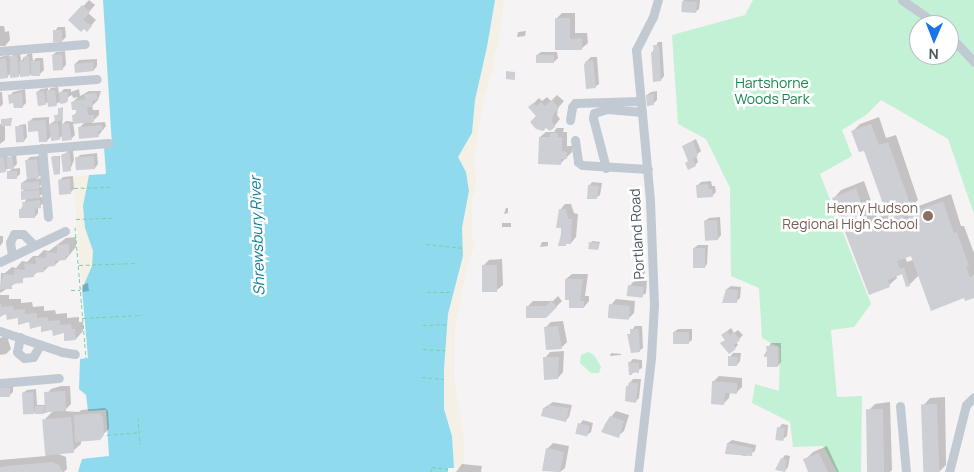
<!DOCTYPE html>
<style>
body{margin:0}
#map{position:relative;width:974px;height:472px;overflow:hidden;background:#f5f3f3;font-family:Manrope,sans-serif}
div>[style]{position:absolute}
[style*='--x']{left:calc(var(--x)*1px);top:calc(var(--y)*1px);width:calc(var(--w)*1px);rotate:calc(var(--a)*1deg)}
.green>*{inset:0;background:#c3f1d5}
.sand>*{inset:0;background:#f5f0e5}
.water>*{inset:0;background:#90daee}
.shadow>*{inset:0;background:#0003;transform-origin:0 0}
.building>*{inset:0;background:#cdcfd5;transform-origin:0 0}
.path>*{height:1px;margin-top:-0.5px;transform-origin:0;background:repeating-linear-gradient(90deg,#7ad0a6 0 4px,transparent 0 6.5px)}
.minor>*{height:9px;margin:-4.5px;padding:0 4.5px;transform-origin:4.5px;border-radius:4.5px;background:#c1cad2}
.dots>*{width:14px;height:14px;translate:-50% -50%;box-sizing:border-box;border:2px solid #fff;border-radius:50%}
span{translate:-50% -50%;white-space:nowrap;text-align:center;line-height:1.15;-webkit-text-stroke:5px #fff;paint-order:stroke}
.park-label{font-size:14px;color:#17864f}
.education-label{font-size:14px;color:#785e54}
.right{translate:-100% -50%;text-align:right}
.street-label{font-size:14px;color:#4a5661}
.water-label{font-size:15px;color:#0c7c9b;font-style:italic}
.north{position:absolute;left:909px;top:15px;width:50px;height:50px;box-sizing:border-box;background:#fff;border:1px solid #b7bbc0;border-radius:50%;rotate:181deg;font-size:14px;font-weight:700;line-height:20px;text-align:center;color:#4a5661}
.north::after{content:'';display:block;margin:auto;width:18px;height:22px;background:#1a73e8;clip-path:polygon(50% 0,100% 100%,50% 72%,0 100%)}
</style>
<div id="map">
<div class="green">
<i style="clip-path:polygon(evenodd,753px 0,974px 0,974px 214px,948px 139px,881px 100px,866px 115px,842px 130px,852px 156px,820px 174px,871px 304px,854px 327px,831px 330px,837px 397px,862px 396px,861px 472px,837px 472px,823px 446px,793px 447px,790px 422px,752px 403px,755px 384px,779px 391px,780px 348px,762px 338px,759px 288px,731px 276px,730px 188px,706px 139px,678px 124px,672px 35px,745px 15px,753px 0,919px 25px,949px 25px,949px 55px,919px 55px,919px 25px)"></i>
<i style="clip-path:polygon(588px 352px,594px 355px,601px 367px,599px 373px,591px 373px,580px 363px,581px 355px)"></i>
</div>
<div class="sand">
<i style="clip-path:polygon(495px 0,504px 0,498px 48px,495px 52px,493px 69px,484px 97px,474px 159px,476px 185px,472px 199px,472px 238px,475px 246px,471px 254px,465px 276px,455px 330px,454px 378px,464px 439px,464px 468px,454px 468px,452px 436px,444px 409px,444px 369px,448px 314px,463px 256px,462px 228px,469px 191px,466px 172px,458px 157px,472px 133px,475px 100px,487px 47px)"></i>
<i style="clip-path:polygon(89px 175px,83px 206px,85px 228px,93px 251px,92px 266px,82px 289px,73px 177px)"></i>
</div>
<div class="water">
<i style="clip-path:polygon(103px 0,495px 0,487px 47px,475px 100px,472px 133px,458px 157px,466px 172px,469px 191px,462px 228px,463px 256px,448px 314px,444px 369px,444px 409px,452px 436px,454px 468px,448px 468px,448px 472px,78px 472px,82px 459px,109px 456px,106px 410px,88px 411px,86px 395px,79px 389px,80px 359px,88px 358px,82px 289px,92px 266px,93px 251px,85px 228px,83px 206px,89px 175px,106px 174px,104px 147px,112px 146px)"></i>
</div>
<div class="shadow">
<i style="clip-path:polygon(89px 0,95px 5px,88px 13px,96px 20px,87px 30px,70px 20px)"></i>
<i style="clip-path:polygon(684px 0,700px 0,699px 9px,695px 12px,683px 1px)"></i>
<i style="clip-path:polygon(562px 13px,575px 13px,575px 33px,587px 33px,588px 43px,582px 48px,556px 49px,556px 19px)"></i>
<i style="clip-path:polygon(0 26px,4px 26px,5px 32px,9px 31px,10px 40px,5px 46px,0 46px)"></i>
<i style="clip-path:polygon(58px 27px,65px 27px,66px 37px,62px 41px,55px 31px)"></i>
<i style="clip-path:polygon(526px 31px,525px 36px,517px 37px,518px 32px)"></i>
<i style="clip-path:polygon(658px 42px,662px 42px,664px 76px,661px 80px,652px 53px)"></i>
<i style="clip-path:polygon(65px 51px,66px 65px,62px 69px,53px 55px,56px 52px)"></i>
<i style="clip-path:polygon(20px 52px,21px 61px,28px 54px,32px 53px,33px 61px,36px 58px,43px 58px,44px 70px,40px 74px,33px 71px,30px 75px,21px 73px,18px 76px,11px 73px,7px 77px,0 78px,0 57px,9px 55px,10px 58px,15px 53px)"></i>
<i style="clip-path:polygon(541px 52px,557px 52px,558px 58px,554px 62px,537px 55px)"></i>
<i style="clip-path:polygon(591px 57px,597px 57px,599px 84px,595px 87px,587px 61px)"></i>
<i style="clip-path:polygon(97px 59px,97px 66px,94px 70px,75px 64px,79px 60px)"></i>
<i style="clip-path:polygon(58px 87px,59px 94px,64px 89px,71px 89px,71px 92px,79px 89px,80px 96px,89px 91px,101px 91px,98px 100px,92px 106px,93px 110px,99px 110px,99px 115px,91px 123px,105px 122px,106px 126px,98px 136px,79px 128px,85px 122px,73px 123px,75px 135px,71px 139px,63px 135px,59px 139px,51px 136px,47px 141px,39px 129px,29px 122px,33px 118px,49px 117px,49px 125px,56px 120px,59px 109px,63px 107px,62px 125px,66px 121px,74px 122px,74px 115px,77px 112px,73px 102px,78px 97px,73px 98px,72px 95px,56px 104px,49px 101px,45px 104px,37px 92px,41px 89px,48px 88px,48px 91px,51px 88px)"></i>
<i style="clip-path:polygon(25px 89px,26px 103px,23px 106px,14px 102px,10px 96px,13px 92px)"></i>
<i style="clip-path:polygon(657px 91px,657px 100px,653px 104px,647px 95px,651px 92px)"></i>
<i style="clip-path:polygon(0 92px,2px 92px,3px 104px,0 107px)"></i>
<i style="clip-path:polygon(557px 95px,564px 101px,558px 108px,557px 115px,560px 119px,551px 130px,530px 107px,539px 98px,542px 101px,547px 97px,551px 101px)"></i>
<i style="clip-path:polygon(evenodd,879px 117px,886px 138px,896px 135px,918px 200px,910px 208px,912px 212px,916px 207px,951px 194px,961px 226px,964px 226px,974px 253px,974px 296px,965px 296px,919px 275px,909px 285px,903px 273px,896px 275px,897px 278px,889px 285px,834px 198px,841px 190px,864px 181px,877px 218px,888px 214px,864px 149px,853px 131px,860px 124px,879px 117px,911px 255px,913px 260px,907px 262px,905px 257px,911px 255px)"></i>
<i style="clip-path:polygon(12px 118px,11px 125px,5px 125px,5px 140px,0 144px,0 124px,3px 124px,4px 119px)"></i>
<i style="clip-path:polygon(26px 124px,27px 137px,24px 141px,16px 128px,20px 125px)"></i>
<i style="clip-path:polygon(557px 128px,564px 128px,563px 132px,567px 132px,567px 146px,572px 146px,572px 152px,561px 163px,540px 137px,546px 132px,556px 132px,554px 131px)"></i>
<i style="clip-path:polygon(696px 139px,701px 151px,696px 155px,698px 162px,695px 165px,689px 160px,683px 146px)"></i>
<i style="clip-path:polygon(70px 150px,73px 151px,74px 160px,70px 170px,63px 155px)"></i>
<i style="clip-path:polygon(97px 153px,98px 164px,95px 168px,77px 158px,80px 155px)"></i>
<i style="clip-path:polygon(0 154px,7px 154px,8px 158px,16px 154px,17px 164px,13px 168px,0 171px)"></i>
<i style="clip-path:polygon(40px 156px,42px 174px,36px 179px,42px 178px,42px 184px,39px 187px,42px 187px,43px 193px,39px 197px,43px 197px,44px 203px,38px 207px,38px 213px,35px 217px,20px 211px,27px 198px,22px 192px,26px 188px,22px 183px,27px 179px,26px 161px,30px 157px)"></i>
<i style="clip-path:polygon(54px 156px,60px 156px,60px 173px,52px 157px)"></i>
<i style="clip-path:polygon(20px 168px,20px 174px,17px 177px,8px 172px,12px 169px)"></i>
<i style="clip-path:polygon(73px 176px,74px 189px,71px 192px,59px 181px,63px 177px)"></i>
<i style="clip-path:polygon(711px 181px,712px 186px,715px 186px,716px 192px,712px 196px,697px 186px,701px 182px)"></i>
<i style="clip-path:polygon(592px 182px,602px 183px,600px 195px,596px 198px,589px 186px)"></i>
<i style="clip-path:polygon(565px 204px,571px 204px,574px 213px,578px 214px,576px 237px,571px 243px,560px 210px)"></i>
<i style="clip-path:polygon(506px 208px,508px 208px,508px 213px,504px 214px)"></i>
<i style="clip-path:polygon(720px 217px,721px 235px,718px 239px,705px 221px,709px 218px)"></i>
<i style="left:502px;top:223px;width:9px;height:4px"></i>
<i style="clip-path:polygon(0 236px,3px 236px,3px 242px,0 246px)"></i>
<i style="clip-path:polygon(76px 237px,76px 247px,66px 259px,61px 259px,55px 265px,49px 266px,44px 271px,38px 271px,33px 276px,27px 276px,0 293px,1px 273px,5px 273px,12px 267px,16px 268px,22px 261px,27px 262px,33px 256px,38px 256px,44px 250px,49px 251px,66px 238px)"></i>
<i style="clip-path:polygon(592px 241px,600px 242px,598px 249px,591px 243px)"></i>
<i style="clip-path:polygon(542px 242px,548px 242px,548px 246px,540px 247px)"></i>
<i style="clip-path:polygon(698px 245px,708px 245px,707px 264px,704px 268px,694px 248px)"></i>
<i style="clip-path:polygon(502px 259px,503px 285px,497px 290px,484px 265px,489px 260px)"></i>
<i style="clip-path:polygon(645px 265px,645px 273px,642px 276px,640px 267px)"></i>
<i style="clip-path:polygon(572px 274px,588px 274px,585px 296px,589px 296px,589px 301px,584px 307px,570px 307px,566px 279px)"></i>
<i style="clip-path:polygon(635px 279px,647px 280px,646px 293px,642px 296px,630px 286px)"></i>
<i style="clip-path:polygon(88px 283px,89px 291px,83px 292px,82px 285px)"></i>
<i style="clip-path:polygon(731px 286px,741px 287px,740px 298px,736px 302px,727px 289px)"></i>
<i style="clip-path:polygon(0 295px,9px 295px,9px 299px,21px 299px,21px 303px,32px 302px,33px 307px,44px 306px,44px 311px,55px 310px,56px 314px,67px 313px,67px 318px,79px 317px,79px 322px,83px 322px,83px 331px,76px 339px,65px 332px,42px 324px,7px 313px,0 314px)"></i>
<i style="clip-path:polygon(558px 296px,562px 301px,546px 317px,527px 307px,533px 301px,553px 301px)"></i>
<i style="clip-path:polygon(616px 299px,635px 301px,634px 313px,628px 319px,611px 305px)"></i>
<i style="clip-path:polygon(563px 321px,567px 342px,561px 348px,545px 328px,551px 322px)"></i>
<i style="clip-path:polygon(635px 326px,642px 326px,643px 348px,639px 351px,629px 335px)"></i>
<i style="clip-path:polygon(731px 328px,734px 333px,738px 330px,743px 335px,736px 342px,738px 345px,735px 348px,726px 339px,726px 332px)"></i>
<i style="clip-path:polygon(678px 329px,692px 329px,692px 340px,688px 343px,674px 332px)"></i>
<i style="clip-path:polygon(7px 336px,11px 349px,6px 354px,0 355px,0 338px)"></i>
<i style="clip-path:polygon(771px 343px,781px 343px,781px 362px,778px 366px,765px 354px)"></i>
<i style="clip-path:polygon(564px 351px,563px 372px,558px 378px,545px 358px,550px 352px)"></i>
<i style="clip-path:polygon(611px 353px,621px 354px,621px 355px,610px 356px)"></i>
<i style="clip-path:polygon(733px 353px,741px 353px,740px 361px,737px 365px,730px 357px)"></i>
<i style="clip-path:polygon(633px 359px,642px 360px,642px 368px,631px 374px,629px 363px)"></i>
<i style="clip-path:polygon(719px 376px,742px 378px,742px 387px,736px 393px,730px 392px,729px 398px,723px 404px,713px 382px)"></i>
<i style="clip-path:polygon(633px 379px,641px 379px,639px 398px,636px 401px,627px 387px)"></i>
<i style="clip-path:polygon(13px 385px,13px 392px,10px 395px,0 396px,0 386px)"></i>
<i style="clip-path:polygon(61px 386px,70px 386px,71px 404px,64px 411px,79px 412px,81px 410px,105px 408px,108px 411px,109px 429px,99px 438px,81px 440px,81px 444px,73px 451px,56px 453px,66px 457px,67px 469px,64px 472px,0 472px,0 460px,46px 456px,44px 420px,53px 411px,44px 413px,37px 410px,34px 413px,23px 393px,27px 390px,36px 389px,37px 405px,46px 405px,46px 395px,51px 389px)"></i>
<i style="clip-path:polygon(945px 397px,946px 465px,939px 472px,924px 472px,923px 406px,930px 398px)"></i>
<i style="clip-path:polygon(553px 402px,572px 405px,569px 417px,565px 421px,544px 408px)"></i>
<i style="clip-path:polygon(890px 402px,892px 470px,890px 472px,869px 472px,867px 412px,875px 404px)"></i>
<i style="clip-path:polygon(616px 411px,629px 415px,624px 431px,618px 436px,603px 431px,605px 424px)"></i>
<i style="clip-path:polygon(583px 420px,593px 423px,591px 432px,587px 435px,580px 424px)"></i>
<i style="clip-path:polygon(782px 424px,788px 425px,787px 436px,783px 439px,779px 428px)"></i>
<i style="clip-path:polygon(732px 440px,756px 445px,755px 451px,746px 456px,727px 453px,728px 443px)"></i>
<i style="clip-path:polygon(553px 443px,569px 446px,565px 468px,560px 472px,543px 470px,548px 448px)"></i>
<i style="clip-path:polygon(827px 446px,839px 472px,811px 472px,805px 460px,813px 452px)"></i>
<i style="clip-path:polygon(785px 455px,790px 456px,788px 467px,785px 471px,782px 459px)"></i>
<i style="clip-path:polygon(462px 464px,482px 466px,481px 472px,456px 472px)"></i>
</div>
<div class="building">
<i style="left:682px;top:1px;width:15px;height:11px;rotate:4deg"></i>
<i style="clip-path:polygon(82px 5px,90px 12px,83px 20px,92px 26px,87px 32px,84px 29px,81px 32px,68px 20px)"></i>
<i style="clip-path:polygon(555px 18px,570px 18px,570px 39px,582px 38px,582px 50px,555px 50px)"></i>
<i style="left:53px;top:30px;width:9px;height:12px"></i>
<i style="clip-path:polygon(653px 45px,659px 45px,661px 81px,653px 82px,651px 52px,654px 52px)"></i>
<i style="left:62px;top:54px;width:16px;height:10px;rotate:86deg"></i>
<i style="clip-path:polygon(17px 55px,19px 77px,10px 78px,10px 56px)"></i>
<i style="left:536px;top:55px;width:18px;height:8px"></i>
<i style="clip-path:polygon(29px 56px,30px 76px,20px 77px,19px 61px,24px 61px,23px 57px)"></i>
<i style="clip-path:polygon(6px 58px,8px 78px,0 79px,0 59px)"></i>
<i style="clip-path:polygon(593px 60px,596px 88px,586px 89px,584px 65px,586px 61px)"></i>
<i style="left:31px;top:61px;width:9px;height:15px"></i>
<i style="left:93px;top:62px;width:9px;height:19px;rotate:84deg"></i>
<i style="clip-path:polygon(506px 71px,515px 72px,515px 80px,506px 79px)"></i>
<i style="left:55px;top:90px;width:16px;height:9px;rotate:83deg"></i>
<i style="left:44px;top:91px;width:14px;height:8px;rotate:82deg"></i>
<i style="clip-path:polygon(22px 92px,23px 108px,14px 108px,13px 103px,9px 104px,8px 95px)"></i>
<i style="clip-path:polygon(59px 92px,68px 92px,68px 101px,66px 103px,60px 104px)"></i>
<i style="clip-path:polygon(96px 93px,98px 99px,92px 101px,93px 107px,87px 107px,88px 115px,94px 115px,94px 122px,73px 124px,72px 115px,76px 115px,76px 110px,72px 110px,71px 102px,83px 99px,85px 101px,84px 94px)"></i>
<i style="clip-path:polygon(654px 94px,654px 105px,647px 106px,646px 95px)"></i>
<i style="clip-path:polygon(552px 100px,559px 108px,553px 115px,552px 121px,555px 127px,550px 131px,546px 128px,543px 131px,536px 129px,530px 122px,536px 116px,528px 107px,533px 103px,536px 106px,541px 102px,545px 106px)"></i>
<i style="clip-path:polygon(58px 108px,62px 108px,63px 120px,55px 122px,54px 115px,58px 115px)"></i>
<i style="left:11px;top:119px;width:7px;height:10px;rotate:90deg"></i>
<i style="clip-path:polygon(46px 120px,47px 142px,39px 142px,38px 131px,28px 132px,28px 121px)"></i>
<i style="left:58px;top:123px;width:17px;height:9px;rotate:83deg"></i>
<i style="clip-path:polygon(69px 123px,72px 140px,62px 141px,61px 124px)"></i>
<i style="clip-path:polygon(871px 124px,879px 145px,888px 142px,912px 209px,902px 212px,904px 219px,908px 218px,907px 215px,943px 201px,954px 233px,957px 232px,969px 266px,966px 267px,970px 277px,974px 275px,974px 298px,965px 301px,964px 298px,931px 311px,911px 256px,897px 261px,900px 269px,904px 267px,910px 286px,906px 287px,902px 274px,888px 280px,890px 287px,869px 295px,832px 198px,856px 188px,869px 225px,878px 221px,882px 230px,891px 226px,864px 151px,859px 152px,851px 131px)"></i>
<i style="clip-path:polygon(102px 125px,103px 130px,98px 131px,99px 137px,79px 139px,78px 127px)"></i>
<i style="left:23px;top:126px;width:16px;height:8px;rotate:86deg"></i>
<i style="clip-path:polygon(550px 133px,558px 133px,558px 137px,562px 137px,562px 151px,567px 152px,567px 159px,561px 159px,561px 165px,538px 164px,539px 137px,550px 137px)"></i>
<i style="clip-path:polygon(693px 141px,698px 156px,693px 158px,696px 166px,688px 170px,685px 163px,688px 161px,682px 146px)"></i>
<i style="clip-path:polygon(68px 152px,70px 154px,71px 171px,63px 172px,61px 155px)"></i>
<i style="clip-path:polygon(59px 156px,60px 174px,54px 175px,51px 157px)"></i>
<i style="left:94px;top:156px;width:13px;height:19px;rotate:86deg"></i>
<i style="clip-path:polygon(0 157px,4px 157px,6px 172px,0 173px)"></i>
<i style="clip-path:polygon(6px 157px,12px 157px,14px 169px,7px 169px)"></i>
<i style="left:37px;top:159px;width:19px;height:12px;rotate:84deg"></i>
<i style="left:17px;top:171px;width:8px;height:10px;rotate:90deg"></i>
<i style="left:70px;top:179px;width:15px;height:12px;rotate:86deg"></i>
<i style="clip-path:polygon(39px 181px,39px 189px,21px 190px,21px 183px)"></i>
<i style="clip-path:polygon(708px 184px,709px 189px,712px 189px,713px 197px,697px 198px,696px 185px)"></i>
<i style="clip-path:polygon(588px 185px,599px 186px,597px 199px,587px 199px)"></i>
<i style="clip-path:polygon(39px 190px,40px 198px,21px 200px,21px 191px)"></i>
<i style="left:40px;top:200px;width:8px;height:18px;rotate:83deg"></i>
<i style="left:35px;top:209px;width:9px;height:16px;rotate:90deg"></i>
<i style="clip-path:polygon(559px 209px,566px 209px,568px 219px,572px 219px,571px 244px,566px 244px,566px 246px,558px 246px,561px 234px,561px 228px,556px 228px)"></i>
<i style="left:717px;top:220px;width:20px;height:13px;rotate:87deg"></i>
<i style="left:589px;top:242px;width:10px;height:7px;rotate:6deg"></i>
<i style="clip-path:polygon(69px 244px,69px 256px,66px 256px,66px 260px,55px 261px,55px 266px,44px 267px,44px 272px,34px 273px,34px 277px,23px 278px,23px 283px,12px 284px,12px 289px,0 289px,3px 274px,14px 275px,14px 269px,25px 270px,24px 263px,36px 264px,35px 257px,46px 258px,46px 252px,57px 253px,57px 245px)"></i>
<i style="left:693px;top:248px;width:12px;height:20px"></i>
<i style="left:482px;top:265px;width:15px;height:27px"></i>
<i style="clip-path:polygon(565px 279px,583px 279px,580px 301px,584px 301px,584px 308px,569px 308px,569px 300px,565px 300px)"></i>
<i style="left:628px;top:285px;width:16px;height:11px;rotate:7deg"></i>
<i style="clip-path:polygon(726px 289px,738px 290px,737px 303px,722px 303px)"></i>
<i style="clip-path:polygon(551px 300px,557px 307px,546px 318px,526px 318px,526px 306px,546px 306px)"></i>
<i style="clip-path:polygon(0 302px,2px 307px,13px 306px,14px 310px,25px 309px,25px 314px,37px 313px,37px 318px,48px 317px,48px 321px,60px 320px,60px 325px,71px 324px,72px 329px,75px 329px,76px 340px,64px 341px,64px 333px,53px 336px,52px 330px,41px 332px,41px 326px,30px 329px,29px 322px,18px 325px,18px 318px,7px 320px,6px 314px,0 317px)"></i>
<i style="left:609px;top:304px;width:21px;height:14px;rotate:5deg"></i>
<i style="clip-path:polygon(558px 326px,562px 349px,546px 350px,544px 327px)"></i>
<i style="clip-path:polygon(630px 329px,639px 329px,640px 352px,631px 353px,627px 334px,630px 334px)"></i>
<i style="clip-path:polygon(727px 331px,730px 335px,734px 332px,740px 340px,733px 346px,736px 349px,729px 354px,720px 343px,725px 340px,721px 335px)"></i>
<i style="left:673px;top:332px;width:16px;height:12px"></i>
<i style="clip-path:polygon(766px 346px,778px 346px,778px 367px,767px 367px,767px 357px,764px 357px,764px 354px,767px 354px)"></i>
<i style="clip-path:polygon(728px 356px,738px 357px,737px 366px,728px 366px)"></i>
<i style="clip-path:polygon(543px 357px,559px 357px,558px 379px,544px 380px)"></i>
<i style="clip-path:polygon(628px 362px,639px 363px,639px 373px,632px 372px,632px 375px,629px 375px)"></i>
<i style="clip-path:polygon(712px 381px,737px 383px,737px 394px,725px 393px,724px 405px,711px 404px)"></i>
<i style="clip-path:polygon(629px 382px,638px 383px,636px 403px,625px 401px,626px 386px,628px 386px)"></i>
<i style="left:10px;top:388px;width:9px;height:10px;rotate:90deg"></i>
<i style="left:65px;top:391px;width:20px;height:21px;rotate:87deg"></i>
<i style="left:33px;top:392px;width:22px;height:11px;rotate:87deg"></i>
<i style="left:937px;top:404px;width:68px;height:16px;rotate:88deg"></i>
<i style="clip-path:polygon(548px 405px,569px 408px,566px 422px,541px 416px,543px 408px,547px 409px)"></i>
<i style="left:35px;top:406px;width:9px;height:8px"></i>
<i style="left:883px;top:409px;width:63px;height:17px;rotate:89deg"></i>
<i style="clip-path:polygon(99px 413px,103px 417px,104px 435px,100px 440px,75px 442px,74px 415px)"></i>
<i style="clip-path:polygon(610px 416px,624px 421px,619px 438px,601px 432px)"></i>
<i style="left:71px;top:417px;width:36px;height:29px;rotate:85deg"></i>
<i style="left:578px;top:423px;width:12px;height:11px;rotate:14deg"></i>
<i style="left:777px;top:427px;width:8px;height:13px;rotate:7deg"></i>
<i style="clip-path:polygon(727px 443px,753px 448px,752px 456px,725px 454px)"></i>
<i style="clip-path:polygon(546px 448px,564px 452px,560px 472px,542px 471px)"></i>
<i style="clip-path:polygon(819px 453px,828px 472px,808px 472px,803px 459px)"></i>
<i style="clip-path:polygon(781px 458px,787px 460px,785px 472px,775px 470px)"></i>
<i style="clip-path:polygon(52px 462px,59px 465px,63px 472px,0 472px,0 467px,7px 466px)"></i>
</div>
<div class="path">
<i style="--x:74;--y:188;--w:37;--a:-2"></i>
<i style="--x:76;--y:219;--w:36;--a:-2"></i>
<i style="--x:75;--y:227;--w:131;--a:85.2"></i>
<i style="--x:426;--y:244;--w:36;--a:6"></i>
<i style="--x:79;--y:265;--w:58;--a:-2"></i>
<i style="--x:71;--y:290;--w:9;--a:0"></i>
<i style="--x:427;--y:292;--w:26;--a:0"></i>
<i style="--x:83;--y:318;--w:59;--a:-2.9"></i>
<i style="--x:423;--y:325;--w:24;--a:-2"></i>
<i style="--x:423;--y:349;--w:22;--a:3"></i>
<i style="--x:422;--y:377;--w:22;--a:5"></i>
<i style="--x:138;--y:417;--w:27;--a:86"></i>
<i style="--x:107;--y:435;--w:32;--a:-5"></i>
<i style="--x:431;--y:472;--w:5;--a:-79"></i>
<i style="--x:432;--y:467;--w:16;--a:7"></i>
</div>
<div class="minor">
<i style="--x:902;--y:0;--w:44;--a:34.8"></i>
<i style="--x:949;--y:35;--w:37;--a:47"></i>
<i style="--x:0;--y:51;--w:85;--a:-4.7"></i>
<i style="--x:0;--y:86;--w:97;--a:-4.1"></i>
<i style="--x:570;--y:120;--w:13;--a:-81"></i>
<i style="--x:572;--y:107;--w:5;--a:-53"></i>
<i style="--x:575;--y:103;--w:65;--a:-1.8"></i>
<i style="--x:575;--y:140;--w:22;--a:82"></i>
<i style="--x:578;--y:162;--w:5;--a:37"></i>
<i style="--x:582;--y:165;--w:66;--a:3.5"></i>
<i style="--x:42;--y:148;--w:69;--a:85"></i>
<i style="--x:0;--y:152;--w:109;--a:-4.7"></i>
<i style="--x:606;--y:168;--w:52;--a:-104.6"></i>
<i style="--x:593;--y:118;--w:5;--a:-79"></i>
<i style="--x:594;--y:113;--w:14;--a:-17"></i>
<i style="--x:607;--y:109;--w:35;--a:5"></i>
<i style="--x:12;--y:256;--w:14;--a:-98"></i>
<i style="--x:10;--y:242;--w:9;--a:-63"></i>
<i style="--x:14;--y:234;--w:9;--a:0"></i>
<i style="--x:23;--y:234;--w:14;--a:45"></i>
<i style="--x:0;--y:262;--w:72;--a:-25.5"></i>
<i style="--x:0;--y:331;--w:65;--a:18.7"></i>
<i style="--x:62;--y:352;--w:13;--a:9"></i>
<i style="--x:20;--y:337;--w:15;--a:101"></i>
<i style="--x:17;--y:352;--w:9;--a:41"></i>
<i style="--x:24;--y:358;--w:9;--a:-6"></i>
<i style="--x:33;--y:357;--w:14;--a:-60"></i>
<i style="--x:0;--y:383;--w:59;--a:-4.8"></i>
<i style="--x:900;--y:406;--w:66;--a:84.8"></i>
<i style="--x:638;--y:472;--w:115;--a:-83.5"></i>
<i style="--x:651;--y:358;--w:53;--a:-86.8"></i>
<i style="--x:654;--y:305;--w:105;--a:-92.2"></i>
<i style="--x:650;--y:200;--w:151;--a:-95.3"></i>
<i style="--x:636;--y:50;--w:37;--a:-63"></i>
<i style="--x:653;--y:17;--w:18;--a:-74"></i>
<i style="--x:949;--y:472;--w:69;--a:-75.8"></i>
<i style="--x:966;--y:405;--w:11;--a:-45"></i>
</div>
<div class="dots">
<i style="left:928px;top:216px;background:#8d6e63"></i>
</div>
<div class="park-label">
<span style="left:772px;top:91px">Hartshorne<br>Woods Park</span>
</div>
<div class="education-label">
<span class="right" style="left:918px;top:216px">Henry Hudson<br>Regional High School</span>
</div>
<div class="street-label">
<span style="left:637px;top:234px;rotate:-93deg">Portland Road</span>
</div>
<div class="water-label">
<span style="left:257px;top:236px;rotate:-92deg">Shrewsbury River</span>
</div>
<div class="north">N</div>
</div>
